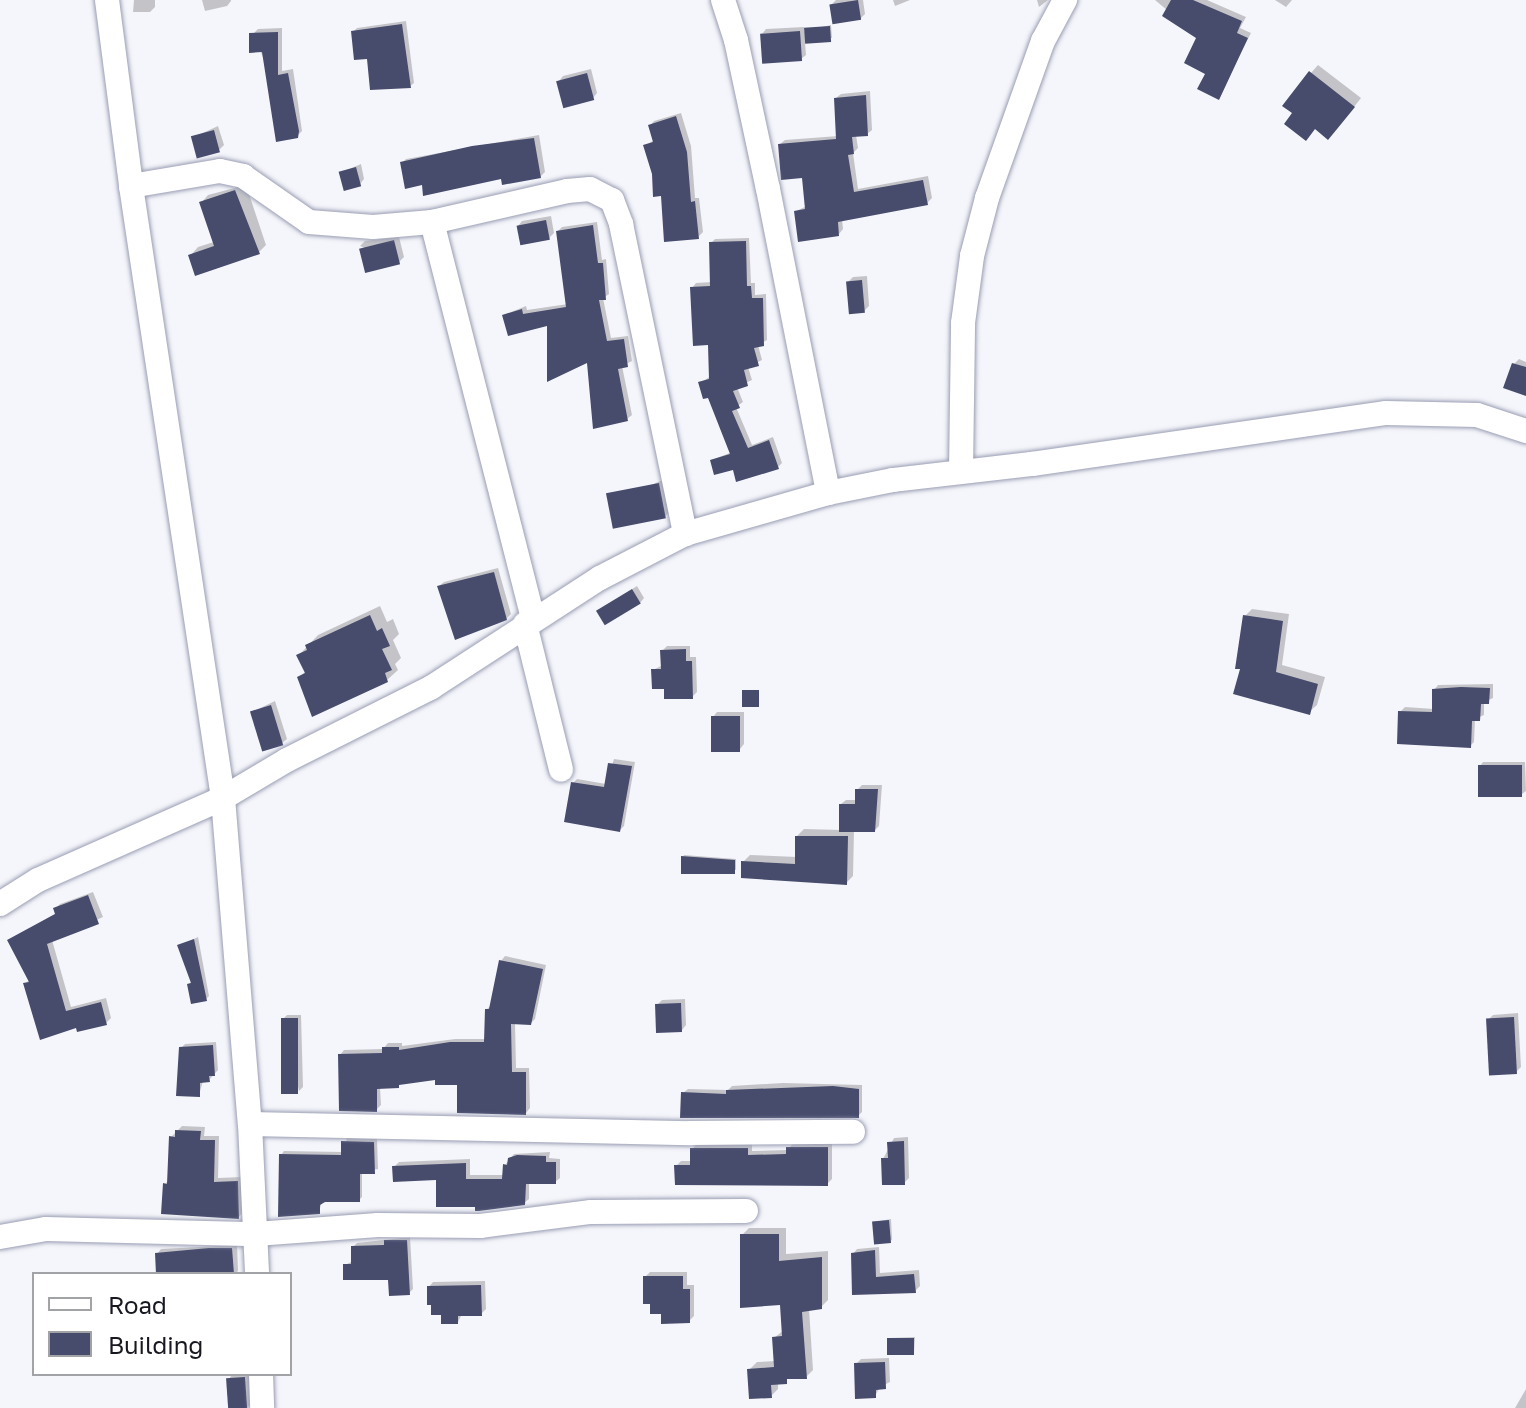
<!DOCTYPE html>
<style>
body{margin:0}
#map{position:relative;width:1526px;height:1408px;overflow:hidden;background:#f5f6fb;font-family:"Golos Text",sans-serif}
div>[style]{position:absolute}
[style*='--x']{left:calc(var(--x)*1px);top:calc(var(--y)*1px);width:calc(var(--w)*1px);rotate:calc(var(--a)*1deg)}
.shadow>*{inset:0;background:#0003}
.building>*{inset:0;background:#474b6c;transform-origin:0 0}
.roads{filter:drop-shadow(0 0 2px #999db3) drop-shadow(0 0 2px #999db3)}
.street>*{height:24px;margin:-12px;padding:0 12px;transform-origin:12px;border-radius:12px;background:#fff}
span{translate:-50% -50%;white-space:nowrap;text-align:center;line-height:1.15;-webkit-text-stroke:8px #fff;paint-order:stroke}
.legend{position:absolute;left:32px;top:1272px;width:260px;height:104px;box-sizing:border-box;background:#fff;border:2px solid #a2a3a6;margin:0;padding:10px 14px;list-style:none;font-size:24px;color:#171820}
.legend li{display:flex;align-items:center;gap:16px;height:40px}
.legend b{width:40px;border:2px solid #a2a3a6}
</style>
<div id="map">
<div class="shadow">
<i style="clip-path:polygon(134px 0,155px 0,155px 7px,150px 12px,133px 12px)"></i>
<i style="clip-path:polygon(202px 0,231px 0,231px 1px,227px 6px,205px 11px)"></i>
<i style="clip-path:polygon(836px 0,863px 0,865px 14px,860px 19px,831px 5px)"></i>
<i style="clip-path:polygon(893px 0,910px 0,895px 6px)"></i>
<i style="clip-path:polygon(1037px 0,1048px 0,1039px 7px)"></i>
<i style="clip-path:polygon(1155px 0,1207px 0,1246px 17px,1240px 28px,1251px 33px,1218px 98px,1207px 73px,1199px 37px)"></i>
<i style="clip-path:polygon(1275px 0,1292px 0,1286px 7px)"></i>
<i style="clip-path:polygon(406px 21px,414px 83px,410px 86px,369px 57px,353px 32px,357px 28px)"></i>
<i style="clip-path:polygon(831px 25px,832px 38px,805px 43px,806px 55px,801px 59px,762px 34px,766px 29px,804px 27px,804px 31px)"></i>
<i style="clip-path:polygon(282px 28px,282px 71px,293px 69px,302px 131px,297px 136px,253px 34px,258px 29px)"></i>
<i style="clip-path:polygon(1318px 65px,1361px 98px,1336px 130px,1295px 113px,1311px 73px)"></i>
<i style="clip-path:polygon(591px 69px,597px 93px,593px 98px,559px 81px,563px 76px)"></i>
<i style="clip-path:polygon(870px 91px,872px 130px,867px 134px,856px 135px,858px 148px,853px 153px,858px 189px,928px 176px,932px 198px,927px 203px,842px 219px,843px 229px,839px 234px,796px 211px,807px 206px,803px 176px,780px 144px,785px 140px,838px 136px,836px 98px,841px 94px)"></i>
<i style="clip-path:polygon(681px 113px,691px 146px,695px 198px,699px 198px,703px 232px,698px 237px,663px 194px,645px 146px,654px 140px,650px 126px,654px 121px)"></i>
<i style="clip-path:polygon(218px 126px,224px 145px,219px 150px,194px 137px)"></i>
<i style="clip-path:polygon(539px 135px,545px 172px,540px 177px,423px 183px,402px 163px,406px 159px)"></i>
<i style="clip-path:polygon(361px 164px,364px 179px,360px 184px,342px 172px)"></i>
<i style="clip-path:polygon(246px 185px,266px 245px,259px 252px,191px 255px,198px 247px,214px 242px,201px 203px,208px 195px)"></i>
<i style="clip-path:polygon(551px 216px,554px 233px,549px 238px,518px 226px,522px 221px)"></i>
<i style="clip-path:polygon(597px 222px,602px 260px,606px 259px,609px 294px,603px 298px,611px 338px,628px 336px,632px 361px,622px 366px,632px 415px,627px 419px,588px 360px,549px 323px,504px 315px,526px 306px,527px 310px,568px 304px,558px 231px,562px 227px)"></i>
<i style="clip-path:polygon(399px 237px,404px 257px,399px 262px,360px 246px,365px 241px)"></i>
<i style="clip-path:polygon(749px 238px,751px 283px,755px 283px,755px 295px,766px 294px,767px 340px,758px 345px,762px 360px,748px 367px,752px 380px,737px 387px,743px 402px,736px 407px,752px 445px,773px 437px,782px 463px,778px 467px,734px 468px,712px 460px,732px 452px,709px 395px,700px 383px,711px 376px,709px 343px,692px 288px,696px 283px,712px 282px,711px 243px,715px 239px)"></i>
<i style="clip-path:polygon(867px 276px,869px 306px,864px 311px,848px 282px,853px 277px)"></i>
<i style="clip-path:polygon(1519px 359px,1526px 362px,1526px 394px,1514px 364px)"></i>
<i style="clip-path:polygon(663px 480px,670px 512px,665px 516px,610px 502px)"></i>
<i style="clip-path:polygon(498px 568px,511px 614px,506px 619px,439px 586px,444px 582px)"></i>
<i style="clip-path:polygon(637px 586px,644px 598px,640px 603px,598px 611px)"></i>
<i style="clip-path:polygon(380px 606px,387px 622px,393px 619px,399px 634px,393px 640px,401px 658px,395px 664px,398px 670px,387px 680px,300px 677px,306px 671px,299px 655px,318px 635px)"></i>
<i style="clip-path:polygon(1252px 609px,1289px 614px,1282px 665px,1325px 677px,1317px 705px,1309px 712px,1242px 668px,1245px 616px)"></i>
<i style="clip-path:polygon(667px 646px,690px 646px,690px 657px,696px 657px,697px 692px,692px 697px,665px 687px,653px 670px,663px 665px,662px 651px)"></i>
<i style="clip-path:polygon(1493px 684px,1493px 698px,1484px 702px,1484px 715px,1475px 719px,1474px 742px,1470px 746px,1400px 712px,1405px 707px,1434px 709px,1434px 690px,1438px 685px)"></i>
<i style="clip-path:polygon(275px 701px,287px 739px,282px 743px,252px 712px)"></i>
<i style="clip-path:polygon(717px 712px,744px 712px,744px 744px,740px 749px,713px 717px)"></i>
<i style="clip-path:polygon(614px 759px,635px 762px,624px 826px,620px 830px,573px 783px,577px 779px,606px 784px)"></i>
<i style="clip-path:polygon(1483px 762px,1525px 762px,1526px 791px,1522px 794px,1480px 766px)"></i>
<i style="clip-path:polygon(862px 785px,882px 785px,879px 826px,875px 830px,854px 830px,853px 876px,846px 883px,743px 862px,750px 855px,797px 857px,797px 836px,804px 829px,841px 830px,841px 804px,846px 800px,857px 800px,857px 790px)"></i>
<i style="clip-path:polygon(684px 855px,736px 859px,736px 870px,683px 857px)"></i>
<i style="clip-path:polygon(93px 892px,103px 917px,52px 940px,71px 1007px,106px 998px,111px 1018px,106px 1023px,79px 1029px,25px 984px,30px 979px,9px 940px,57px 913px,55px 909px,60px 904px)"></i>
<i style="clip-path:polygon(198px 937px,209px 996px,206px 999px,189px 984px,192px 981px,179px 946px)"></i>
<i style="clip-path:polygon(505px 956px,546px 965px,535px 1019px,531px 1023px,515px 1023px,516px 1068px,529px 1068px,530px 1108px,526px 1113px,437px 1077px,380px 1087px,381px 1105px,376px 1110px,340px 1055px,344px 1050px,383px 1049px,388px 1043px,402px 1043px,402px 1046px,455px 1039px,486px 1039px,487px 1009px,492px 1005px,501px 961px)"></i>
<i style="clip-path:polygon(685px 999px,686px 1025px,682px 1030px,657px 1005px,662px 1000px)"></i>
<i style="clip-path:polygon(1518px 1013px,1521px 1067px,1516px 1072px,1488px 1020px,1493px 1015px)"></i>
<i style="clip-path:polygon(287px 1015px,301px 1015px,303px 1087px,299px 1091px,283px 1019px)"></i>
<i style="clip-path:polygon(216px 1042px,218px 1070px,209px 1080px,203px 1081px,199px 1095px,181px 1048px,185px 1044px)"></i>
<i style="clip-path:polygon(783px 1083px,862px 1085px,862px 1112px,858px 1116px,683px 1093px,688px 1089px,728px 1090px,732px 1086px)"></i>
<i style="clip-path:polygon(182px 1126px,205px 1127px,204px 1136px,219px 1136px,218px 1178px,242px 1177px,243px 1212px,239px 1217px,165px 1184px,169px 1180px,171px 1137px)"></i>
<i style="clip-path:polygon(908px 1137px,909px 1178px,904px 1183px,883px 1159px,894px 1138px)"></i>
<i style="clip-path:polygon(347px 1138px,377px 1139px,378px 1169px,362px 1172px,362px 1197px,359px 1200px,322px 1201px,319px 1212px,281px 1155px,284px 1151px,343px 1152px)"></i>
<i style="clip-path:polygon(793px 1143px,832px 1143px,832px 1179px,827px 1184px,676px 1166px,681px 1161px,692px 1161px,692px 1149px,697px 1144px,752px 1144px,752px 1151px,788px 1150px)"></i>
<i style="clip-path:polygon(550px 1152px,549px 1158px,560px 1159px,560px 1178px,555px 1182px,529px 1182px,529px 1199px,524px 1203px,477px 1205px,438px 1178px,394px 1167px,399px 1162px,470px 1159px,470px 1175px,504px 1175px,505px 1165px,514px 1154px)"></i>
<i style="clip-path:polygon(891px 1219px,892px 1239px,891px 1241px,874px 1222px)"></i>
<i style="clip-path:polygon(749px 1228px,786px 1228px,786px 1254px,828px 1251px,828px 1300px,821px 1307px,809px 1309px,813px 1370px,806px 1377px,792px 1377px,778px 1383px,778px 1389px,771px 1396px,749px 1370px,757px 1362px,776px 1361px,774px 1338px,784px 1330px,782px 1302px,742px 1235px)"></i>
<i style="clip-path:polygon(410px 1237px,413px 1289px,409px 1293px,390px 1278px,345px 1265px,353px 1261px,353px 1247px,357px 1243px)"></i>
<i style="clip-path:polygon(237px 1245px,238px 1271px,235px 1274px,158px 1274px,157px 1254px,161px 1249px)"></i>
<i style="clip-path:polygon(879px 1247px,880px 1273px,919px 1270px,920px 1286px,915px 1291px,854px 1293px,853px 1254px,857px 1249px)"></i>
<i style="clip-path:polygon(650px 1272px,687px 1272px,687px 1285px,694px 1285px,694px 1316px,689px 1321px,663px 1312px,645px 1277px)"></i>
<i style="clip-path:polygon(485px 1281px,486px 1309px,481px 1314px,462px 1314px,458px 1322px,443px 1313px,429px 1287px,433px 1282px)"></i>
<i style="clip-path:polygon(915px 1337px,914px 1353px,889px 1340px,890px 1338px)"></i>
<i style="clip-path:polygon(889px 1358px,890px 1382px,880px 1387px,875px 1396px,856px 1364px,861px 1359px)"></i>
<i style="clip-path:polygon(249px 1374px,251px 1404px,247px 1408px,231px 1408px,228px 1380px,232px 1375px)"></i>
<i style="clip-path:polygon(1526px 1389px,1526px 1408px,1515px 1408px)"></i>
</div>
<div class="building">
<i style="left:858px;top:0;width:20px;height:29px;rotate:81deg"></i>
<i style="clip-path:polygon(1171px 0,1193px 0,1242px 21px,1237px 33px,1248px 38px,1219px 100px,1197px 89px,1205px 74px,1184px 63px,1196px 38px,1162px 16px)"></i>
<i style="clip-path:polygon(402px 24px,411px 88px,370px 90px,367px 59px,354px 60px,351px 31px)"></i>
<i style="left:830px;top:26px;width:16px;height:26px;rotate:86deg"></i>
<i style="left:800px;top:31px;width:30px;height:40px;rotate:86deg"></i>
<i style="clip-path:polygon(278px 32px,278px 75px,288px 73px,299px 131px,298px 138px,276px 142px,262px 52px,249px 53px,249px 33px)"></i>
<i style="clip-path:polygon(1309px 71px,1355px 107px,1328px 140px,1315px 129px,1306px 141px,1284px 124px,1292px 113px,1282px 106px)"></i>
<i style="left:587px;top:73px;width:28px;height:32px;rotate:75deg"></i>
<i style="clip-path:polygon(866px 95px,868px 136px,852px 137px,854px 154px,848px 155px,854px 192px,923px 180px,928px 205px,838px 222px,839px 236px,798px 242px,794px 211px,805px 209px,802px 178px,781px 180px,778px 144px,836px 139px,834px 98px)"></i>
<i style="clip-path:polygon(676px 116px,687px 152px,691px 202px,695px 201px,699px 239px,664px 242px,661px 196px,653px 197px,652px 174px,643px 145px,653px 142px,648px 125px)"></i>
<i style="left:214px;top:130px;width:23px;height:24px;rotate:75deg"></i>
<i style="clip-path:polygon(534px 138px,541px 178px,502px 185px,501px 179px,423px 196px,422px 185px,405px 189px,400px 162px,472px 146px)"></i>
<i style="left:356px;top:167px;width:20px;height:18px;rotate:75deg"></i>
<i style="clip-path:polygon(235px 190px,260px 254px,195px 276px,188px 255px,214px 246px,199px 202px)"></i>
<i style="left:546px;top:220px;width:20px;height:30px;rotate:79deg"></i>
<i style="clip-path:polygon(593px 225px,598px 263px,603px 263px,606px 300px,599px 300px,607px 341px,624px 339px,628px 367px,618px 369px,628px 421px,593px 429px,587px 363px,547px 382px,547px 326px,508px 336px,502px 315px,522px 309px,523px 314px,566px 307px,556px 231px)"></i>
<i style="left:394px;top:240px;width:25px;height:36px;rotate:76deg"></i>
<i style="clip-path:polygon(746px 241px,747px 286px,751px 286px,752px 298px,763px 298px,764px 346px,754px 348px,759px 366px,744px 370px,748px 386px,733px 391px,740px 408px,732px 411px,748px 448px,769px 440px,779px 469px,736px 482px,733px 470px,714px 475px,710px 460px,730px 454px,708px 398px,703px 399px,698px 382px,709px 379px,708px 345px,693px 346px,690px 287px,710px 286px,709px 242px)"></i>
<i style="left:862px;top:280px;width:33px;height:16px;rotate:85deg"></i>
<i style="clip-path:polygon(1512px 363px,1526px 367px,1526px 396px,1503px 388px)"></i>
<i style="left:659px;top:483px;width:36px;height:54px;rotate:79deg"></i>
<i style="clip-path:polygon(494px 572px,507px 620px,455px 640px,437px 586px)"></i>
<i style="left:632px;top:589px;width:17px;height:42px;rotate:59deg"></i>
<i style="clip-path:polygon(370px 615px,377px 631px,382px 628px,390px 646px,382px 649px,392px 670px,385px 673px,388px 682px,312px 717px,297px 677px,305px 673px,296px 655px,307px 650px,305px 645px)"></i>
<i style="clip-path:polygon(1243px 615px,1283px 621px,1276px 672px,1318px 684px,1310px 715px,1233px 694px,1240px 669px,1235px 669px)"></i>
<i style="clip-path:polygon(686px 649px,686px 661px,692px 661px,693px 699px,664px 699px,664px 689px,652px 689px,651px 669px,661px 669px,660px 650px)"></i>
<i style="clip-path:polygon(1461px 687px,1490px 688px,1489px 704px,1481px 704px,1480px 721px,1472px 721px,1471px 748px,1397px 744px,1398px 711px,1432px 712px,1432px 689px)"></i>
<i style="left:742px;top:690px;width:17px;height:17px"></i>
<i style="left:271px;top:705px;width:42px;height:22px;rotate:73deg"></i>
<i style="left:711px;top:716px;width:29px;height:36px"></i>
<i style="clip-path:polygon(608px 763px,632px 766px,620px 832px,564px 822px,571px 782px,604px 787px)"></i>
<i style="left:1478px;top:765px;width:44px;height:32px"></i>
<i style="clip-path:polygon(855px 789px,878px 789px,875px 832px,839px 832px,839px 804px,855px 804px)"></i>
<i style="clip-path:polygon(795px 836px,848px 836px,847px 885px,741px 878px,741px 861px,795px 864px)"></i>
<i style="clip-path:polygon(681px 856px,735px 860px,735px 874px,681px 874px)"></i>
<i style="clip-path:polygon(88px 895px,99px 924px,47px 944px,66px 1011px,101px 1002px,107px 1025px,77px 1032px,76px 1028px,40px 1040px,23px 983px,29px 982px,7px 940px,55px 914px,53px 908px)"></i>
<i style="clip-path:polygon(194px 939px,207px 1001px,191px 1004px,187px 984px,191px 983px,177px 945px)"></i>
<i style="clip-path:polygon(499px 960px,543px 969px,531px 1025px,511px 1024px,512px 1072px,526px 1072px,526px 1115px,457px 1113px,457px 1085px,435px 1085px,435px 1080px,399px 1085px,399px 1088px,377px 1089px,377px 1112px,339px 1111px,338px 1054px,382px 1053px,382px 1047px,399px 1047px,399px 1050px,450px 1042px,484px 1042px,485px 1009px,489px 1009px)"></i>
<i style="left:681px;top:1003px;width:29px;height:26px;rotate:88deg"></i>
<i style="left:1514px;top:1017px;width:57px;height:28px;rotate:87deg"></i>
<i style="left:281px;top:1018px;width:17px;height:76px"></i>
<i style="clip-path:polygon(213px 1045px,215px 1076px,209px 1076px,210px 1082px,200px 1083px,200px 1097px,176px 1096px,179px 1047px)"></i>
<i style="clip-path:polygon(833px 1086px,859px 1089px,859px 1118px,680px 1118px,681px 1092px,726px 1094px,726px 1090px)"></i>
<i style="clip-path:polygon(175px 1130px,201px 1131px,200px 1140px,215px 1140px,214px 1182px,238px 1181px,239px 1219px,161px 1214px,163px 1183px,167px 1184px,169px 1136px,175px 1137px)"></i>
<i style="clip-path:polygon(341px 1141px,374px 1142px,375px 1174px,360px 1174px,360px 1202px,325px 1202px,320px 1205px,320px 1214px,278px 1217px,279px 1154px,341px 1155px)"></i>
<i style="clip-path:polygon(904px 1141px,905px 1185px,882px 1185px,881px 1158px,888px 1158px,887px 1142px)"></i>
<i style="clip-path:polygon(786px 1147px,828px 1147px,828px 1186px,675px 1185px,674px 1165px,690px 1165px,690px 1148px,748px 1148px,748px 1155px,786px 1154px)"></i>
<i style="clip-path:polygon(517px 1155px,546px 1156px,546px 1162px,556px 1162px,556px 1184px,526px 1184px,525px 1205px,479px 1211px,475px 1211px,475px 1207px,436px 1207px,436px 1180px,393px 1182px,392px 1166px,466px 1163px,466px 1179px,502px 1179px,503px 1164px,507px 1165px,508px 1158px)"></i>
<i style="left:889px;top:1220px;width:23px;height:17px;rotate:85deg"></i>
<i style="clip-path:polygon(740px 1234px,779px 1234px,779px 1261px,822px 1257px,822px 1309px,802px 1312px,807px 1379px,787px 1379px,787px 1384px,771px 1385px,772px 1398px,749px 1399px,747px 1369px,774px 1367px,772px 1337px,782px 1336px,780px 1305px,740px 1308px)"></i>
<i style="clip-path:polygon(384px 1240px,407px 1240px,410px 1295px,389px 1296px,388px 1280px,343px 1280px,343px 1264px,351px 1264px,351px 1246px,384px 1245px)"></i>
<i style="clip-path:polygon(209px 1248px,232px 1248px,234px 1274px,156px 1274px,155px 1253px)"></i>
<i style="clip-path:polygon(875px 1250px,876px 1277px,914px 1274px,916px 1293px,852px 1295px,851px 1253px)"></i>
<i style="clip-path:polygon(643px 1276px,683px 1276px,683px 1289px,690px 1289px,690px 1323px,661px 1324px,661px 1314px,650px 1314px,650px 1304px,643px 1304px)"></i>
<i style="clip-path:polygon(481px 1285px,482px 1316px,458px 1316px,458px 1324px,441px 1324px,441px 1315px,431px 1315px,431px 1305px,427px 1305px,427px 1286px)"></i>
<i style="left:914px;top:1338px;width:17px;height:27px;rotate:90deg"></i>
<i style="clip-path:polygon(885px 1362px,886px 1389px,876px 1390px,876px 1398px,855px 1399px,854px 1363px)"></i>
<i style="left:245px;top:1377px;width:31px;height:19px;rotate:86deg"></i>
</div>
<div class="roads">
<div class="street">
<i style="--x:107;--y:0;--w:188;--a:82.6"></i>
<i style="--x:131;--y:186;--w:619;--a:81.45"></i>
<i style="--x:223;--y:798;--w:327;--a:85.3"></i>
<i style="--x:250;--y:1124;--w:150;--a:87.3"></i>
<i style="--x:723;--y:0;--w:42;--a:72"></i>
<i style="--x:736;--y:40;--w:152;--a:77.9"></i>
<i style="--x:768;--y:189;--w:310;--a:78.8"></i>
<i style="--x:131;--y:186;--w:90;--a:-9.6"></i>
<i style="--x:220;--y:171;--w:24;--a:12"></i>
<i style="--x:243;--y:176;--w:80;--a:34.9"></i>
<i style="--x:309;--y:222;--w:64;--a:4.5"></i>
<i style="--x:373;--y:227;--w:59;--a:-4.8"></i>
<i style="--x:432;--y:222;--w:139;--a:-12.9"></i>
<i style="--x:567;--y:191;--w:23;--a:-5"></i>
<i style="--x:590;--y:189;--w:25;--a:27"></i>
<i style="--x:612;--y:200;--w:26;--a:69"></i>
<i style="--x:621;--y:224;--w:317;--a:78.3"></i>
<i style="--x:432;--y:222;--w:410;--a:75.7"></i>
<i style="--x:961;--y:472;--w:149;--a:-89.2"></i>
<i style="--x:963;--y:323;--w:68;--a:-82.3"></i>
<i style="--x:972;--y:256;--w:60;--a:-75.5"></i>
<i style="--x:987;--y:198;--w:167;--a:-70.4"></i>
<i style="--x:1043;--y:41;--w:47;--a:-61.8"></i>
<i style="--x:525;--y:624;--w:150;--a:76.1"></i>
<i style="--x:0;--y:904;--w:45;--a:-32.3"></i>
<i style="--x:38;--y:880;--w:202;--a:-23.9"></i>
<i style="--x:223;--y:798;--w:74;--a:-30.7"></i>
<i style="--x:287;--y:760;--w:162;--a:-26.7"></i>
<i style="--x:432;--y:687;--w:200;--a:-33"></i>
<i style="--x:600;--y:578;--w:96;--a:-27.4"></i>
<i style="--x:685;--y:534;--w:149;--a:-16"></i>
<i style="--x:828;--y:493;--w:66;--a:-11.3"></i>
<i style="--x:893;--y:480;--w:140;--a:-6.6"></i>
<i style="--x:1032;--y:464;--w:358;--a:-8.2"></i>
<i style="--x:1386;--y:413;--w:91;--a:1.3"></i>
<i style="--x:1477;--y:415;--w:52;--a:18.1"></i>
<i style="--x:250;--y:1124;--w:440;--a:1.2"></i>
<i style="--x:690;--y:1133;--w:163;--a:-0.4"></i>
<i style="--x:0;--y:1237;--w:47;--a:-9.9"></i>
<i style="--x:46;--y:1229;--w:210;--a:1.4"></i>
<i style="--x:256;--y:1234;--w:122;--a:-4.2"></i>
<i style="--x:378;--y:1225;--w:102;--a:0.6"></i>
<i style="--x:480;--y:1226;--w:112;--a:-7.2"></i>
<i style="--x:591;--y:1212;--w:155;--a:-0.4"></i>
<i style="--x:261;--y:1374;--w:34;--a:88"></i>
</div>
</div>
<ul class="legend">
<li><b style="height:10px;background:#fff"></b>Road</li>
<li><b style="height:22px;background:#474b6c"></b>Building</li>
</ul>
</div>
